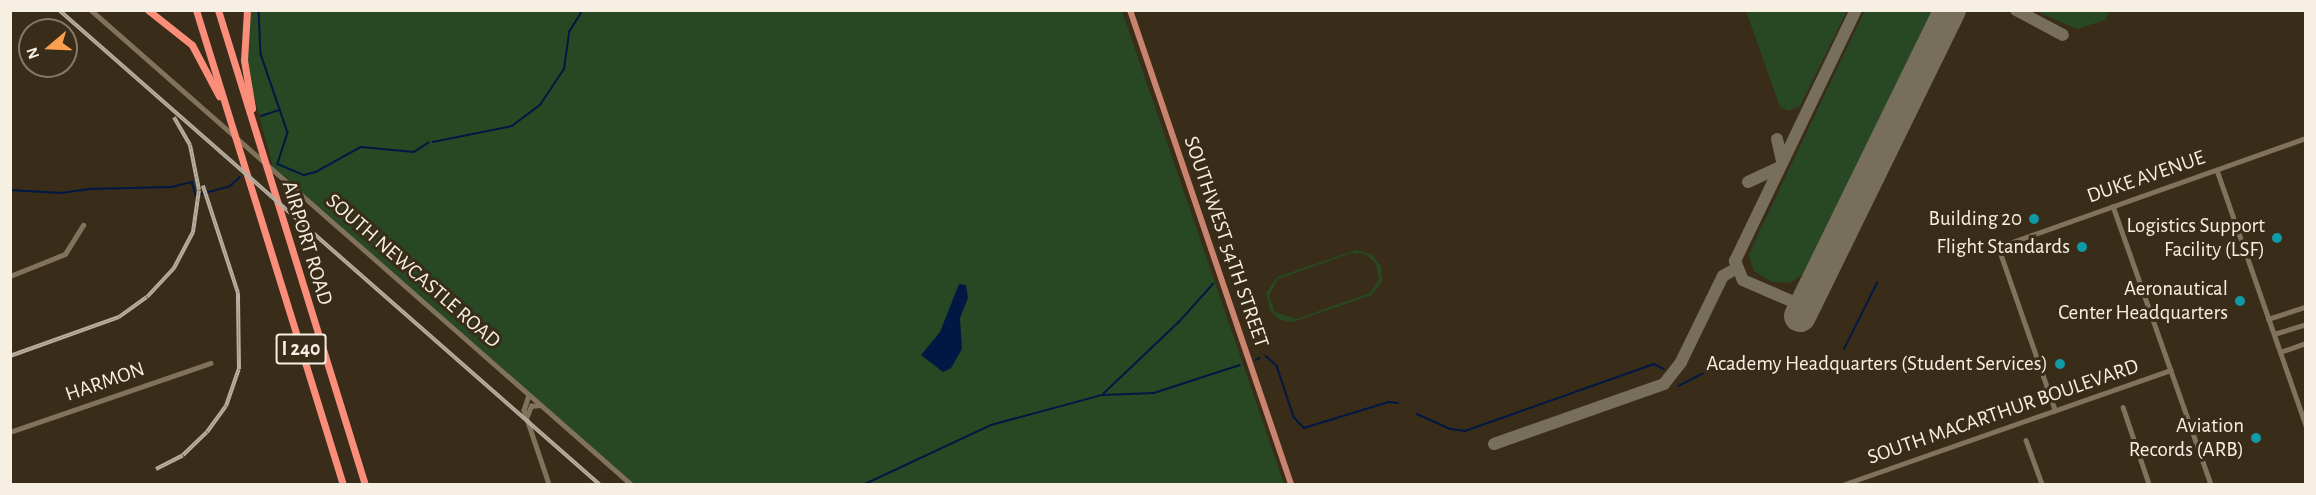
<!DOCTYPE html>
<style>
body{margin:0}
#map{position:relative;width:2316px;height:495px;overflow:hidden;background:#392c18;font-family:"Alegreya Sans",sans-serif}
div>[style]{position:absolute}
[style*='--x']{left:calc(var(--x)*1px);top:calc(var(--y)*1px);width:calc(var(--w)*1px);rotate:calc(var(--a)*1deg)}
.green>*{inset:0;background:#274822}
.water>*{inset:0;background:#011845}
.stream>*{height:1.5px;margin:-0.75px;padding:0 0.75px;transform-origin:0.75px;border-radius:0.75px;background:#011845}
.taxiway>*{height:12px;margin:-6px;padding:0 6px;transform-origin:6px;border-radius:6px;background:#786e5c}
.runway>*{height:32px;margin:-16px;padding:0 16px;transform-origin:16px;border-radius:16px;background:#786e5c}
.minor>*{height:4.5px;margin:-2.25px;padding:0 2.25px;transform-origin:2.25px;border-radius:2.25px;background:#81725c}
.major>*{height:6px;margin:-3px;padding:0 3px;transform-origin:3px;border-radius:3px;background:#ca836f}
.highway>*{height:7px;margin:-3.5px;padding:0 3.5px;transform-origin:3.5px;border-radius:3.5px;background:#fb8e7b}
.rail>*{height:4px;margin-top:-2px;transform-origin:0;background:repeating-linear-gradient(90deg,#392c18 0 4.5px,#b8afa0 0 9px);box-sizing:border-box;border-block:2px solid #b8afa0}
.dots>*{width:16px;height:16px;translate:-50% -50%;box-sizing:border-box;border:3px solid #392c18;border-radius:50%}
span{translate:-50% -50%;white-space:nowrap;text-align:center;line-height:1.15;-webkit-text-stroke:6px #392c18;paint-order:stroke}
.shield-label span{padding:2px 4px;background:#392c18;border:2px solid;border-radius:4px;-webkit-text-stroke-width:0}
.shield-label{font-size:20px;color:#f7efe2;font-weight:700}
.street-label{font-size:21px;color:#f7efe2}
.poi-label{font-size:21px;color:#f7efe2}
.right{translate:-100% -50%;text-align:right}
.frame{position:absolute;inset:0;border:12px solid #f7efe2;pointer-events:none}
.north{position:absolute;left:18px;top:18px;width:60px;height:60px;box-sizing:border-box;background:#392c18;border:2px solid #857a69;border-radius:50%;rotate:251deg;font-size:16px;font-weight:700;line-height:24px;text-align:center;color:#f7efe2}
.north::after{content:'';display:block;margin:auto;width:21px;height:27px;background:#fa9f4f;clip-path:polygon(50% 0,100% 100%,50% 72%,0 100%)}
</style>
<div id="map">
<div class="green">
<i style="clip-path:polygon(1865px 10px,1932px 11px,1803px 274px,1790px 283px,1772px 282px,1754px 271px,1749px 256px,1752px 247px)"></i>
<i style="clip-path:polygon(250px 11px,1122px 11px,1284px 484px,634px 484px,273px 167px,250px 80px,246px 52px)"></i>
<i style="clip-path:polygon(1746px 11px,1847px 11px,1800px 106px,1789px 111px,1780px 107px)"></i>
<i style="clip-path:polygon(2036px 11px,2110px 10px,2110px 11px,2105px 20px,2077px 29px)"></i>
<i style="clip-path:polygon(evenodd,1356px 250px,1371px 254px,1381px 266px,1382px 281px,1372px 295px,1293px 322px,1280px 320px,1270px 311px,1266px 293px,1277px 277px,1356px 250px,1352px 253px,1366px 254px,1376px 264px,1379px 279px,1370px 293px,1296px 319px,1275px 312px,1269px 296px,1278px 279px,1352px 253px)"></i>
</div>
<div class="water">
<i style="clip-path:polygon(959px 284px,966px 285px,968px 298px,960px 318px,962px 349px,951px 368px,943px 372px,921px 355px,940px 332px)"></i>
</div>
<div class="stream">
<i style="--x:259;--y:10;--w:44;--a:87.4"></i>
<i style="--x:261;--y:54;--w:83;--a:71.1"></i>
<i style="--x:288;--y:133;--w:33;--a:108"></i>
<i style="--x:278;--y:164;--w:28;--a:23"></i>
<i style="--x:304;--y:175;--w:12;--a:-14"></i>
<i style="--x:316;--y:172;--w:51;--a:-29.1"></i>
<i style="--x:361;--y:147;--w:53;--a:5.4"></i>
<i style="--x:414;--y:152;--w:17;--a:-33"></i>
<i style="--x:261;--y:116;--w:20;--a:-18"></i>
<i style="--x:433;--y:142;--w:81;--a:-11.4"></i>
<i style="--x:512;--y:126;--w:35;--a:-37"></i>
<i style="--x:540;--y:105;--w:43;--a:-56.3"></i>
<i style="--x:564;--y:69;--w:37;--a:-82"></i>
<i style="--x:569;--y:32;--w:26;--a:-58"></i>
<i style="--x:10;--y:190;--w:51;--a:3.4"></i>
<i style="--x:61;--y:193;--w:27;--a:-8"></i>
<i style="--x:88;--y:189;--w:84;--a:-1.4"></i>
<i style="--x:172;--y:187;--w:21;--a:-14"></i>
<i style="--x:192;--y:182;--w:14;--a:73"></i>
<i style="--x:201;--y:194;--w:30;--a:-15"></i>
<i style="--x:230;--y:186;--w:13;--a:-42"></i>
<i style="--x:1844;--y:349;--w:74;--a:-63.4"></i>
<i style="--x:1266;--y:356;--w:15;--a:42"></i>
<i style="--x:1277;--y:366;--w:54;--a:71.6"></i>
<i style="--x:1294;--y:417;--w:15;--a:48"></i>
<i style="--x:1304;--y:428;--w:89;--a:-17"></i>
<i style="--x:1389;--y:402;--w:9;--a:6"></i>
<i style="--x:1256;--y:360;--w:4;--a:-27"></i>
<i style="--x:1679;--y:386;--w:41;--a:-27.8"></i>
<i style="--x:1103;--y:394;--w:105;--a:-43.5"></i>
<i style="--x:1179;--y:322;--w:51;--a:-48.2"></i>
<i style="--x:1417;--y:414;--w:37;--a:24"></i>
<i style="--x:1451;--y:429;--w:14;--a:8"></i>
<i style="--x:1465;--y:431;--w:201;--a:-19.5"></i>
<i style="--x:1654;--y:364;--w:11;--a:27"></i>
<i style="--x:865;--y:484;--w:139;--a:-25.1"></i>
<i style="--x:991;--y:425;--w:115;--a:-15.1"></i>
<i style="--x:1102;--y:395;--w:52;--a:-2.2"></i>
<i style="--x:1154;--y:393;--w:90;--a:-18"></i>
</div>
<div class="taxiway">
<i style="--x:2016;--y:10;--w:53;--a:28"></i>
<i style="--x:1943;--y:25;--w:17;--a:-59"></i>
<i style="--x:1777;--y:139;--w:23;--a:77"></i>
<i style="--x:1748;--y:182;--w:33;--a:-25"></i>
<i style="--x:1805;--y:307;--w:68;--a:-156.5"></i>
<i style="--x:1743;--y:280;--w:21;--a:-113"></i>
<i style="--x:1735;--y:261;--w:279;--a:-64.3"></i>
<i style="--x:1494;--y:444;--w:180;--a:-19.4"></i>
<i style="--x:1664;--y:384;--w:28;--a:-52"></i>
<i style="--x:1681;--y:362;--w:96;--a:-64"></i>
<i style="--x:1723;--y:276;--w:14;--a:-30"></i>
</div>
<div class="runway">
<i style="--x:1800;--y:316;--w:341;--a:-63.9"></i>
</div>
<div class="minor">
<i style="--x:91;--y:10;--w:719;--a:41.28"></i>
<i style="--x:2217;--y:170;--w:270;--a:70.8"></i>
<i style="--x:2113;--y:206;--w:295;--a:70.6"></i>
<i style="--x:10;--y:276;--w:59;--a:-21.8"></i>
<i style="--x:65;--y:254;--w:34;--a:-58"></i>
<i style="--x:2268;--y:319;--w:40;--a:-18"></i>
<i style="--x:2274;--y:334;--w:34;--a:-17"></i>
<i style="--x:2280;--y:352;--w:28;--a:-19"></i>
<i style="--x:529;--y:395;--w:16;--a:108"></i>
<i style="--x:524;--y:410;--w:78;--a:71.3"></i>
<i style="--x:2123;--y:407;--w:81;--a:71.3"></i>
<i style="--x:2055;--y:411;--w:174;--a:-109.2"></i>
<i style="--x:1998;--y:247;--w:327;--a:-19.5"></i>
<i style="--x:527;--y:416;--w:11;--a:-68"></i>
<i style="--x:531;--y:406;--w:9;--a:-6"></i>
<i style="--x:10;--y:432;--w:212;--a:-19"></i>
<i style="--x:2026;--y:440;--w:47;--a:70"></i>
<i style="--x:1845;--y:484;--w:345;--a:-19.3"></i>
</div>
<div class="major">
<i style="--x:1130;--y:10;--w:501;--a:71.24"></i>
</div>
<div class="highway">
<i style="--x:148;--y:10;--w:56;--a:38.5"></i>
<i style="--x:192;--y:45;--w:58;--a:62.1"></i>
<i style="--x:196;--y:10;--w:496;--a:72.8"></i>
<i style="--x:218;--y:10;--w:496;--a:72.8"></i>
<i style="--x:247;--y:10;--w:50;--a:93.4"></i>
<i style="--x:244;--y:60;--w:49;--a:80.5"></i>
</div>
<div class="rail">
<i style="--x:59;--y:10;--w:719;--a:41.28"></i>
<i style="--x:10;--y:356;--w:116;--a:-19.7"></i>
<i style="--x:119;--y:317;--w:34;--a:-36"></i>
<i style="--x:147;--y:297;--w:40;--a:-47"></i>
<i style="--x:174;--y:268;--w:41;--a:-62.2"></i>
<i style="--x:193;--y:232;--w:42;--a:-81.9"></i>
<i style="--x:199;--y:190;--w:46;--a:-101.3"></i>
<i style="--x:190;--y:145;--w:32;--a:-120"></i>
<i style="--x:156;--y:469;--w:30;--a:-27"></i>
<i style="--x:183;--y:455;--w:33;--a:-44"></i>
<i style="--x:207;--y:432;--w:32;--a:-54"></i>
<i style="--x:226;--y:406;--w:39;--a:-71"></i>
<i style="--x:239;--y:369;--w:76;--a:-90.8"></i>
<i style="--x:238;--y:293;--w:113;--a:-108.1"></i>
</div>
<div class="dots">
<i style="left:2034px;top:219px;background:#0f9aa8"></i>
<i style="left:2277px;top:238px;background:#0f9aa8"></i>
<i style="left:2082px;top:247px;background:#0f9aa8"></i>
<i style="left:2240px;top:301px;background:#0f9aa8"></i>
<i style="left:2060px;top:364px;background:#0f9aa8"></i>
<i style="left:2256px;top:438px;background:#0f9aa8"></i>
</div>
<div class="shield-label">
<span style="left:301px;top:349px">I 240</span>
</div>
<div class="street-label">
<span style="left:2146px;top:177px;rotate:-19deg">DUKE AVENUE</span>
<span style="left:1226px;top:242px;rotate:71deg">SOUTHWEST 54TH STREET</span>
<span style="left:307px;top:243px;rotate:73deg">AIRPORT ROAD</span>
<span style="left:413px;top:271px;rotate:41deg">SOUTH NEWCASTLE ROAD</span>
<span style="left:105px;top:382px;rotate:-19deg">HARMON</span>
<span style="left:2003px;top:412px;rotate:-19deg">SOUTH MACARTHUR BOULEVARD</span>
</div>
<div class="poi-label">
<span class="right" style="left:2022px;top:219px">Building 20</span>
<span class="right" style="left:2265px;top:238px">Logistics Support<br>Facility (LSF)</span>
<span class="right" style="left:2070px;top:247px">Flight Standards</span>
<span class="right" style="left:2228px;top:301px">Aeronautical<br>Center Headquarters</span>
<span class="right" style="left:2048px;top:364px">Academy Headquarters (Student Services)</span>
<span class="right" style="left:2244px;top:438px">Aviation<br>Records (ARB)</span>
</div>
<div class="frame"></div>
<div class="north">N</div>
</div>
